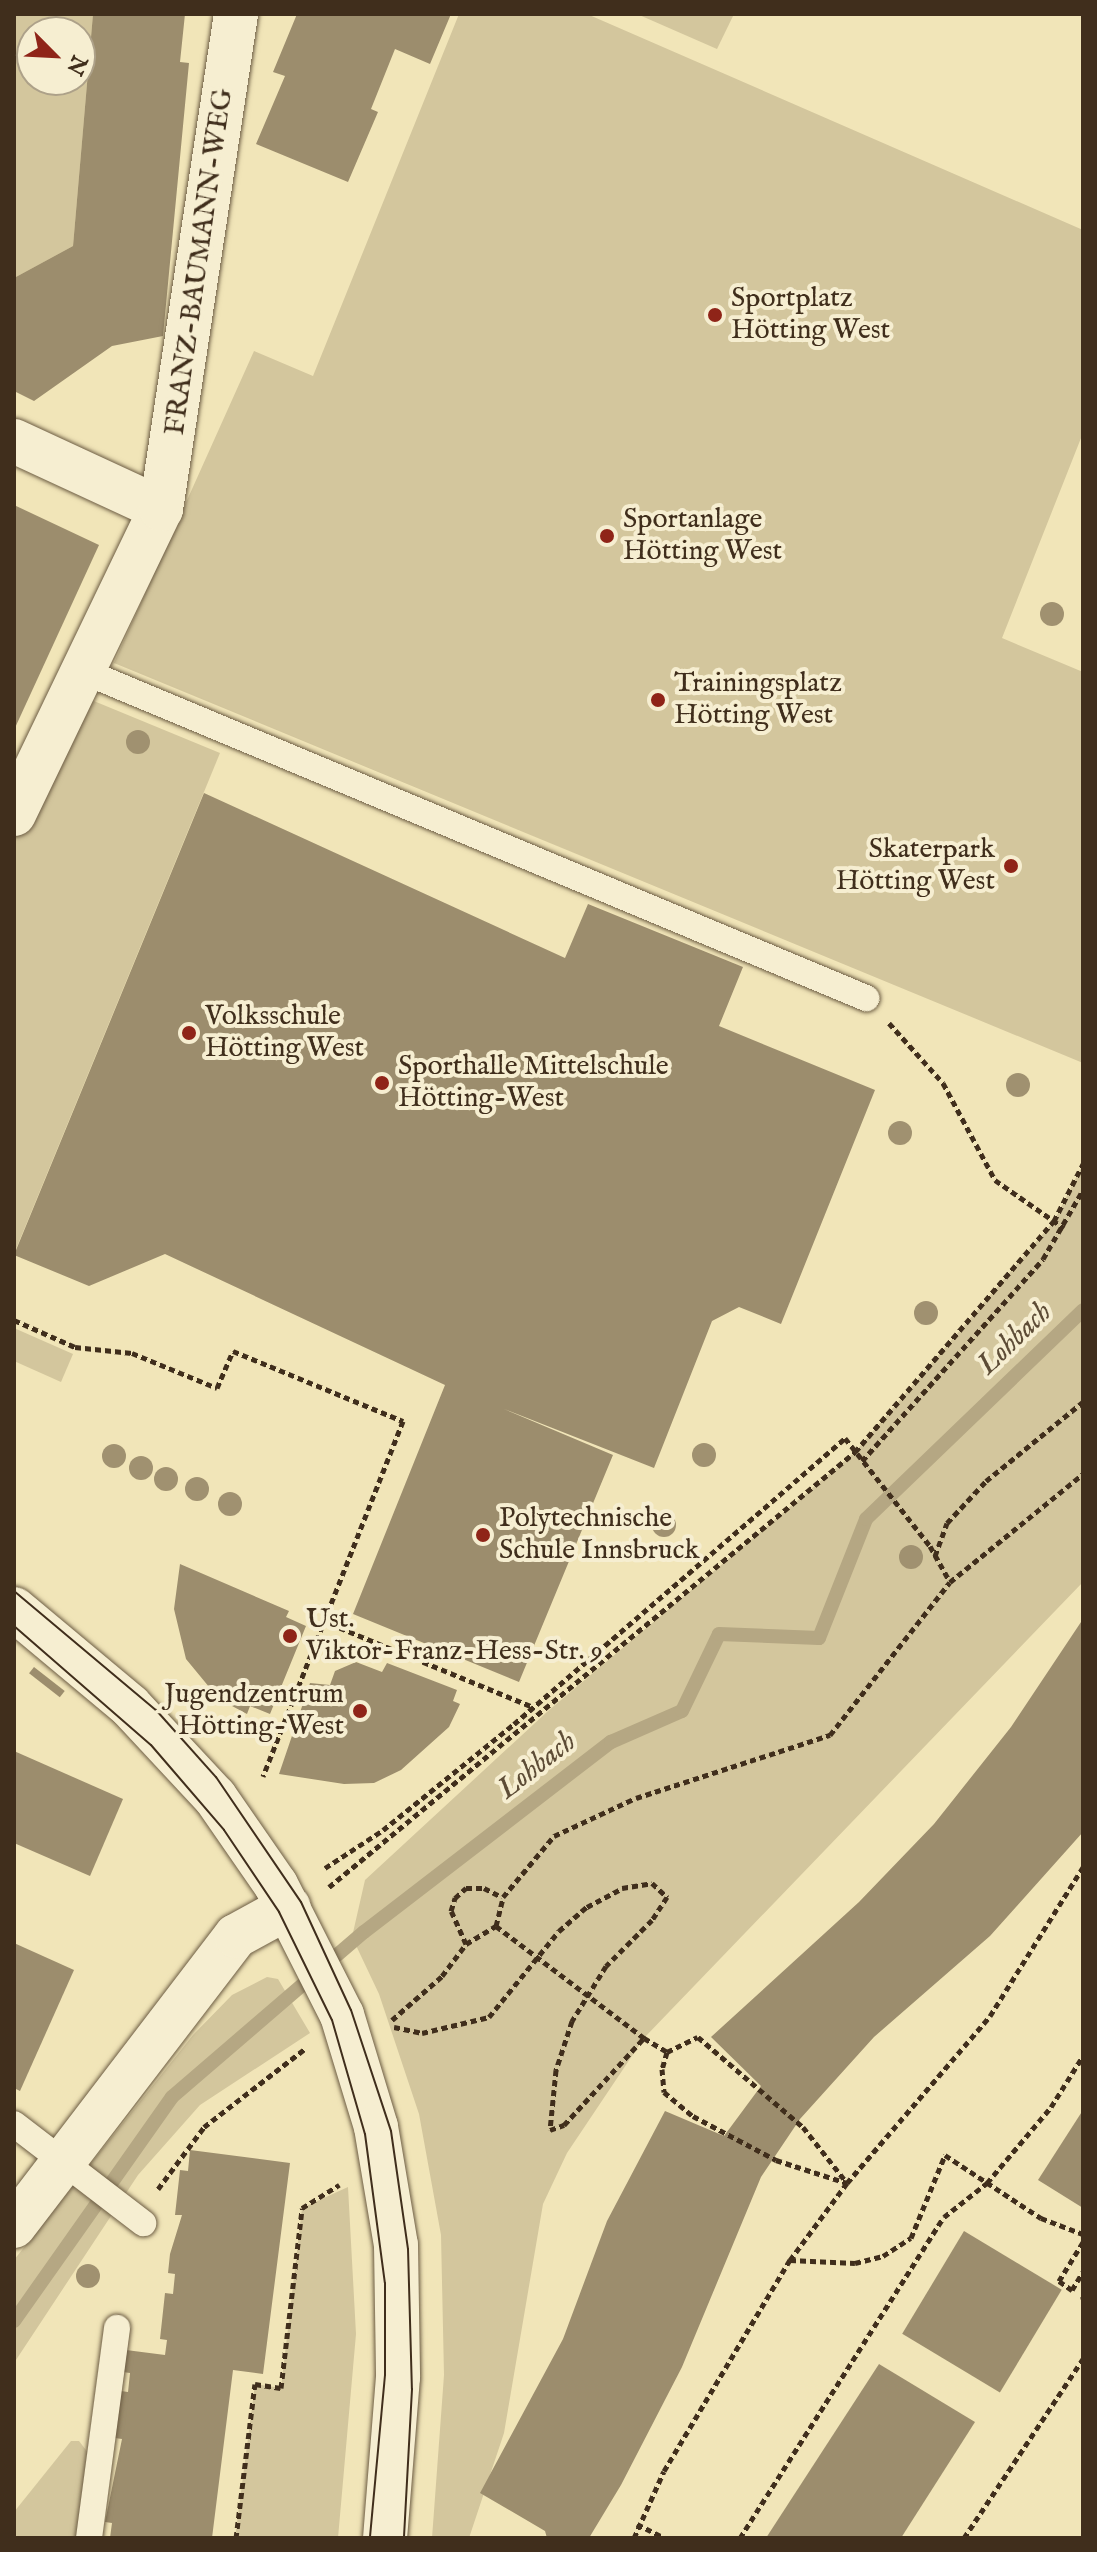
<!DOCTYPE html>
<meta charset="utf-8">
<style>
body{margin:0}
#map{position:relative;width:1097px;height:2552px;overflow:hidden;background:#f1e5b8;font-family:"IM FELL English",serif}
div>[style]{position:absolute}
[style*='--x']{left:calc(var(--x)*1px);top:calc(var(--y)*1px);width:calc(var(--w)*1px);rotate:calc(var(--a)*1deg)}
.green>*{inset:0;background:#d3c69d}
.stream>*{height:14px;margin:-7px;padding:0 7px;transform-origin:7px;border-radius:7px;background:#b5a783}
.building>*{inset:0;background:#9c8d6d;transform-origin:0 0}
.path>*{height:5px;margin-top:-2.5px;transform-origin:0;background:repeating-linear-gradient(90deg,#402e1c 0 6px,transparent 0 10px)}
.roads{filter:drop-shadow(0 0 2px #6c5c43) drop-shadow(0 0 2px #6c5c43)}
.service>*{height:26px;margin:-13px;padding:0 13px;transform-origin:13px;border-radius:13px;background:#f6eed1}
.minor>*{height:44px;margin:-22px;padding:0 22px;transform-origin:22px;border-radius:22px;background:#f6eed1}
.tertiary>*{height:44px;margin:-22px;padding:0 22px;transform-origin:22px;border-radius:22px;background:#f6eed1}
.tram>*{height:2px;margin:-1px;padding:0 1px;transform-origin:1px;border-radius:1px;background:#402e1c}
.trees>*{width:24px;height:24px;margin:-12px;border-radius:50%;background:#a09170}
.dots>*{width:22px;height:22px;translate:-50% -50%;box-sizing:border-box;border:4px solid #f6eed1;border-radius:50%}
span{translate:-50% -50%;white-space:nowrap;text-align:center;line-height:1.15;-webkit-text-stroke:8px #f6eed1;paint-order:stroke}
.street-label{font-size:28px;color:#402e1c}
.poi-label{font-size:28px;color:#402e1c}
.left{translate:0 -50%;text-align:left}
.right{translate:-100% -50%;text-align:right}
.water-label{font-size:30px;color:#5d4c36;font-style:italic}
.frame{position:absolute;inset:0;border:16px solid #402e1c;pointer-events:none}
.north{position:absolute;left:16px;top:16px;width:80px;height:80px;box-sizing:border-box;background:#f6eed1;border:2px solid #ada189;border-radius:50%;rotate:114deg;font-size:22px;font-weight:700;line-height:32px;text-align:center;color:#402e1c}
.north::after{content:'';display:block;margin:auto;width:28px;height:36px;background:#8f2418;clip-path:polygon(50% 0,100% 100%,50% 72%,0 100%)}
</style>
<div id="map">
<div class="green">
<i style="clip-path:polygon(evenodd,14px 14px,93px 14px,73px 246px,14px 278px,14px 14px,32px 32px,80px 32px,80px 80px,32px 80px,32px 32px)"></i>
<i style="clip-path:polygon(459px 14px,587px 14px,1083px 230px,1083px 433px,1002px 638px,1083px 672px,1083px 1063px,114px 663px,254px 351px,313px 376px)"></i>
<i style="clip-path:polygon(637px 14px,734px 14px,717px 49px)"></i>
<i style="clip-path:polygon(72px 692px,220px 753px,14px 1254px,14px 824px)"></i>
<i style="clip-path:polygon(1083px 1164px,1083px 1582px,644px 2038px,567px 2153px,543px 2204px,504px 2433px,469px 2538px,432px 2538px,444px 2375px,441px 2235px,419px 2114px,379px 1994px,352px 1937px,365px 1880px,548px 1711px,855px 1452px,1054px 1221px)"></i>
<i style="clip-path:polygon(14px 1328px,73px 1354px,61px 1382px,14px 1361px)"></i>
<i style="clip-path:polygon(267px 1977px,278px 1979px,310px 2033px,200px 2105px,138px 2175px,14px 2363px,14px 2260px,193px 2035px,232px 1995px)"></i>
<i style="clip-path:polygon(348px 2187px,356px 2334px,338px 2538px,235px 2538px,255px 2384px,281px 2388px,302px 2208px)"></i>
<i style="clip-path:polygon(71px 2441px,79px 2441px,89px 2454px,78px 2538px,14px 2538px,14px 2512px)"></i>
</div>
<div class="stream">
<i style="--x:14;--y:2321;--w:274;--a:-54.8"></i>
<i style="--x:172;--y:2097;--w:253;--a:-40.7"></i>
<i style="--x:364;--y:1932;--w:312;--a:-37.6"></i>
<i style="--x:611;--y:1742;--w:77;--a:-23.6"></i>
<i style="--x:682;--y:1711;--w:85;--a:-64.3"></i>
<i style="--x:719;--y:1634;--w:100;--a:2.3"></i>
<i style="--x:819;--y:1638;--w:128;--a:-68.4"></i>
<i style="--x:866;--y:1519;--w:301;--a:-43.9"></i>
</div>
<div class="building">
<i style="clip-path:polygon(93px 14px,185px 14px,180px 62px,189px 63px,163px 336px,112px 346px,34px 401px,14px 391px,14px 278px,73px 246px)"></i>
<i style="clip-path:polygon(297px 14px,451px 14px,430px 64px,395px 49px,371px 109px,378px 112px,348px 182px,256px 144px,285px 76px,273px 72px)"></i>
<i style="clip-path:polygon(14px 505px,99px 545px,14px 730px)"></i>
<i style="clip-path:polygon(204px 793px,565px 958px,588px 904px,743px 967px,719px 1026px,875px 1090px,781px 1324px,739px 1307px,712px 1321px,654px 1468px,504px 1409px,613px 1455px,519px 1682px,353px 1614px,445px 1385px,165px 1254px,89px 1286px,14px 1255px)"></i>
<i style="clip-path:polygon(180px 1564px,289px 1611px,286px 1617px,306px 1626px,270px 1714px,250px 1706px,247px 1714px,219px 1699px,186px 1659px,174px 1609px)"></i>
<i style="clip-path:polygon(1083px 1619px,1083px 1832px,990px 1936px,874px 2037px,800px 2119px,761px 2177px,682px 2367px,621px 2485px,589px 2538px,547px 2538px,545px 2531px,480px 2493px,563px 2339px,607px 2221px,665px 2111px,724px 2136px,761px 2086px,711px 2037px,859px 1902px,934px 1824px,1011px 1727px)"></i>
<i style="clip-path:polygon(356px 1662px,382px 1672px,387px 1663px,457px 1690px,453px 1701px,460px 1704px,449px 1727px,401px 1770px,374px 1783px,344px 1784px,279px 1774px,310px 1683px,330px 1685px,335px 1671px)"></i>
<i style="left:34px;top:1667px;width:39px;height:8px;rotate:38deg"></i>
<i style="clip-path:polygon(14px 1751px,123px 1799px,90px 1876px,14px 1843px)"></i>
<i style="clip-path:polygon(14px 1943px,74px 1970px,20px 2091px,14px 2088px)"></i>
<i style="clip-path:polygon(1083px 2110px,1083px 2208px,1038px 2180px)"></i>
<i style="clip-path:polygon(190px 2150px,290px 2163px,263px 2374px,233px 2370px,212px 2538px,110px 2538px,112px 2523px,105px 2522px,122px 2439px,115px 2438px,121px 2391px,128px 2392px,130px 2373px,123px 2372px,126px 2350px,165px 2355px,167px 2340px,160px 2339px,165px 2293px,173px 2294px,175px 2274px,168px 2273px,170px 2254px,182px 2215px,175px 2215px,180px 2170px,188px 2171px)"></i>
<i style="left:964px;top:2231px;width:114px;height:120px;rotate:31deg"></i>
<i style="clip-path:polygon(879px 2364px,975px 2422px,901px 2538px,766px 2538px)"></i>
</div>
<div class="path">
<i style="--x:889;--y:1023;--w:81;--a:48"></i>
<i style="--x:943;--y:1083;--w:110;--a:61.8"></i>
<i style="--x:995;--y:1180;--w:84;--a:34.8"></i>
<i style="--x:14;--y:1320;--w:67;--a:23.9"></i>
<i style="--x:75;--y:1347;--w:57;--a:6"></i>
<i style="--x:132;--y:1353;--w:92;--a:22.4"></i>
<i style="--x:217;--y:1388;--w:40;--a:-66.6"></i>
<i style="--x:233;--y:1351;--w:184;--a:22.4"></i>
<i style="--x:403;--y:1421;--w:382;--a:111.5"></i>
<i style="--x:862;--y:1461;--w:271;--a:-48.1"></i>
<i style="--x:1043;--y:1259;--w:80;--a:-59.9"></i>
<i style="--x:935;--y:1556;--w:35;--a:-70"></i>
<i style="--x:947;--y:1523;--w:57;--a:-47.1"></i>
<i style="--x:986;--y:1481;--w:125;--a:-39.2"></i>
<i style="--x:321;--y:1620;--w:229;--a:22.3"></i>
<i style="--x:325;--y:1868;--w:69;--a:-33.2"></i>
<i style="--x:383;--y:1830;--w:169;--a:-39"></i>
<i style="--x:514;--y:1724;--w:437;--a:-40.8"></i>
<i style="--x:845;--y:1438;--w:137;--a:51.8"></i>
<i style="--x:930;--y:1546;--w:41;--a:60.9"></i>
<i style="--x:329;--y:1887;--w:683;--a:-39.59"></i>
<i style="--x:855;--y:1452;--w:305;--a:-49.3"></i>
<i style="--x:1054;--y:1221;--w:64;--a:-63"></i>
<i style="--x:496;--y:1926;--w:186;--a:37.1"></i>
<i style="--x:466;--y:1944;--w:36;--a:-114"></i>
<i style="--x:451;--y:1911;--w:14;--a:-73"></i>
<i style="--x:455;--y:1898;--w:15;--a:-42"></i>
<i style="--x:466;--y:1888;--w:18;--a:0"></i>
<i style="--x:484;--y:1888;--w:20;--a:27"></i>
<i style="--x:392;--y:2020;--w:67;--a:-41.3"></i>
<i style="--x:442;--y:1976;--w:40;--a:-53"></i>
<i style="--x:466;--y:1944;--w:35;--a:-31"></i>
<i style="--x:496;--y:1926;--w:30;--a:-76"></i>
<i style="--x:503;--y:1897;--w:80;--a:-50.1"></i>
<i style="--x:554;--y:1836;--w:90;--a:-24.9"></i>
<i style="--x:636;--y:1798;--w:204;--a:-18"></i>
<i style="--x:830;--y:1735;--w:194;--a:-51.9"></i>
<i style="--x:950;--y:1582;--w:171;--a:-39.1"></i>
<i style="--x:394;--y:2027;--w:29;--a:12"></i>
<i style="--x:422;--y:2033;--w:69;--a:-13.4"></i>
<i style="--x:489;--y:2017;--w:111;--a:-50.9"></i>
<i style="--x:559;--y:1931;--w:37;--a:-41"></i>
<i style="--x:587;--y:1907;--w:40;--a:-28"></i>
<i style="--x:622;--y:1888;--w:30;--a:-9"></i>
<i style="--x:652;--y:1883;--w:21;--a:43"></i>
<i style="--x:667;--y:1897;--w:27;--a:123"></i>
<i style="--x:652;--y:1920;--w:65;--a:135"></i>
<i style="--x:606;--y:1966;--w:65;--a:121.7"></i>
<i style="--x:572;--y:2021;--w:52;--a:108.1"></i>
<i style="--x:556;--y:2070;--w:60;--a:95.7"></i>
<i style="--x:550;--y:2130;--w:15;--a:-20"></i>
<i style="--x:564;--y:2125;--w:118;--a:-47.4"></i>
<i style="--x:644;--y:2038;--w:27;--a:31"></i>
<i style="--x:667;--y:2052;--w:18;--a:106"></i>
<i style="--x:662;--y:2069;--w:23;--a:85"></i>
<i style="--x:664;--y:2092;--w:38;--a:40"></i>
<i style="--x:693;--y:2116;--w:94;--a:27.9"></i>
<i style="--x:776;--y:2160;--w:75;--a:17.9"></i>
<i style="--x:847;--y:2183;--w:96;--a:126.5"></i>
<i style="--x:790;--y:2260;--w:65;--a:2.6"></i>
<i style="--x:855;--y:2263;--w:29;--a:-14"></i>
<i style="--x:883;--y:2256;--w:33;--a:-33"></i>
<i style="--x:911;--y:2238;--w:90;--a:-67.7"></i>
<i style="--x:945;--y:2155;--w:115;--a:33.3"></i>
<i style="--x:1041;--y:2218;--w:45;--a:20.9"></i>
<i style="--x:667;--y:2052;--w:34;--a:-26"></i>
<i style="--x:698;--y:2037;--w:138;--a:40.6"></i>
<i style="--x:803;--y:2127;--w:71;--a:51.8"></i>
<i style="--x:847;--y:2183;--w:220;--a:-49.4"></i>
<i style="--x:990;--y:2016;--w:176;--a:-58"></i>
<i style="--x:158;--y:2189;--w:77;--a:-53.4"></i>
<i style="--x:204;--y:2127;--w:129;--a:-37.8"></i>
<i style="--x:1083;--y:2242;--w:46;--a:121.6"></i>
<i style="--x:1059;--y:2281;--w:16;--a:35"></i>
<i style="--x:1072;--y:2290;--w:21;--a:-59"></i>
<i style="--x:1083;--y:2296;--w:3;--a:90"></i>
<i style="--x:637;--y:2524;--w:31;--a:27"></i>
<i style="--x:236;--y:2538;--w:155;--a:-83"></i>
<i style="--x:255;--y:2384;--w:26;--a:9"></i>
<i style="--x:281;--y:2388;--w:181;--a:-83.3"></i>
<i style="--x:302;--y:2208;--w:44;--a:-31.9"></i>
<i style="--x:634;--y:2538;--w:73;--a:-65.9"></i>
<i style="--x:664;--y:2471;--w:246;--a:-59.2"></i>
<i style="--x:740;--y:2538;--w:380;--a:-57.6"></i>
<i style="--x:944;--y:2217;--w:55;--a:-38.3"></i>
<i style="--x:987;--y:2183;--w:99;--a:-49.9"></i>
<i style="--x:1051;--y:2107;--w:60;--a:-57.9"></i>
<i style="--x:964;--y:2538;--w:215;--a:-56.4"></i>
</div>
<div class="roads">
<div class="service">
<i style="--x:83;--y:671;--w:849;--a:22.67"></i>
<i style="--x:14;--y:2124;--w:163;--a:37.5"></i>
<i style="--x:89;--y:2538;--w:212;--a:-82.4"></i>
</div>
<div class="minor">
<i style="--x:14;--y:441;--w:162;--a:24.8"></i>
<i style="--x:14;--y:814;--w:339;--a:-64.3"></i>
<i style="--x:161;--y:509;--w:501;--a:-81.38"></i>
<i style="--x:14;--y:2226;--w:365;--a:-52.6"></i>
<i style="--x:236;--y:1936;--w:60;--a:-28.7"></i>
</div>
<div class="tertiary">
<i style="--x:14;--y:1609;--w:151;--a:39.9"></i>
<i style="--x:130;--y:1706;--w:125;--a:47"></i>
<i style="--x:215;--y:1797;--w:107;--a:55.3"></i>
<i style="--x:276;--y:1885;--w:146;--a:63.1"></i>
<i style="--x:342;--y:2015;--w:117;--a:73.1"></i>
<i style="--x:376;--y:2127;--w:120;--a:80.4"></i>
<i style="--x:396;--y:2245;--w:132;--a:89.1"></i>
<i style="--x:398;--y:2377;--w:162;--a:94.6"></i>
</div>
</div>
<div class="tram">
<i style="--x:14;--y:1591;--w:185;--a:40"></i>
<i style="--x:156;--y:1710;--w:90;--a:48.2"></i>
<i style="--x:216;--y:1777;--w:151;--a:55.8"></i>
<i style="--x:301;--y:1902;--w:119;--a:65.2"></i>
<i style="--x:351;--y:2010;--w:127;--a:71.7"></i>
<i style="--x:391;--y:2131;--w:119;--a:81.8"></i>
<i style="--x:408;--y:2249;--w:140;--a:88.4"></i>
<i style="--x:412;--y:2389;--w:149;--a:93.1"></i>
<i style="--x:14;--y:1626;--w:181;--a:41"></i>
<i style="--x:151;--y:1745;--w:112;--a:49.3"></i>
<i style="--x:224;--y:1830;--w:99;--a:56.1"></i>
<i style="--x:279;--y:1912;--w:120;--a:63.9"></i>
<i style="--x:332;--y:2020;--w:119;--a:73.9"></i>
<i style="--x:365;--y:2134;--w:150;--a:82.4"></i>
<i style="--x:385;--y:2283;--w:92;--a:90"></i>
<i style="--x:385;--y:2375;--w:164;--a:95.3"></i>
</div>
<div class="trees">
<i style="left:1052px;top:614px"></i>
<i style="left:138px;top:742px"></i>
<i style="left:1018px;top:1085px"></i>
<i style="left:900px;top:1133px"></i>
<i style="left:926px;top:1313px"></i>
<i style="left:704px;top:1455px"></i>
<i style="left:114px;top:1456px"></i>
<i style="left:141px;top:1468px"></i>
<i style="left:166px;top:1479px"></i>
<i style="left:197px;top:1489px"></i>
<i style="left:230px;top:1504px"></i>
<i style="left:664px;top:1525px"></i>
<i style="left:911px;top:1557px"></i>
<i style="left:88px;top:2276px"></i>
</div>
<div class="dots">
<i style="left:715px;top:315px;background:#8f2418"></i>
<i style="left:607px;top:536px;background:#8f2418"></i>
<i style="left:658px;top:700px;background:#8f2418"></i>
<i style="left:1011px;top:866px;background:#8f2418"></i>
<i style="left:189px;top:1033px;background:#8f2418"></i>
<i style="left:382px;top:1083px;background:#8f2418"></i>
<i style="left:483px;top:1535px;background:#8f2418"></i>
<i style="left:290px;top:1636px;background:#8f2418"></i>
<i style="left:360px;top:1711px;background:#8f2418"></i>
</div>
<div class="street-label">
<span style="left:200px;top:262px;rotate:-82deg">FRANZ-BAUMANN-WEG</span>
</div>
<div class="poi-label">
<span class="left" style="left:731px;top:315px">Sportplatz<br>Hötting West</span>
<span class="left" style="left:623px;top:536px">Sportanlage<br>Hötting West</span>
<span class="left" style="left:674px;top:700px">Trainingsplatz<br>Hötting West</span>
<span class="right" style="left:995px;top:866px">Skaterpark<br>Hötting West</span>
<span class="left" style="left:205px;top:1033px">Volksschule<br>Hötting West</span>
<span class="left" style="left:398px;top:1083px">Sporthalle Mittelschule<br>Hötting-West</span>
<span class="left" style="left:499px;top:1535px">Polytechnische<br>Schule Innsbruck</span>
<span class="left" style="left:306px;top:1636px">Ust.<br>Viktor-Franz-Hess-Str. 9</span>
<span class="right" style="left:344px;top:1711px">Jugendzentrum<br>Hötting-West</span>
</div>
<div class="water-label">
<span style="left:1015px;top:1339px;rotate:-44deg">Lohbach</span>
<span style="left:537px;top:1766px;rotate:-38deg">Lohbach</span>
</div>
<div class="frame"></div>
<div class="north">N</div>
</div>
